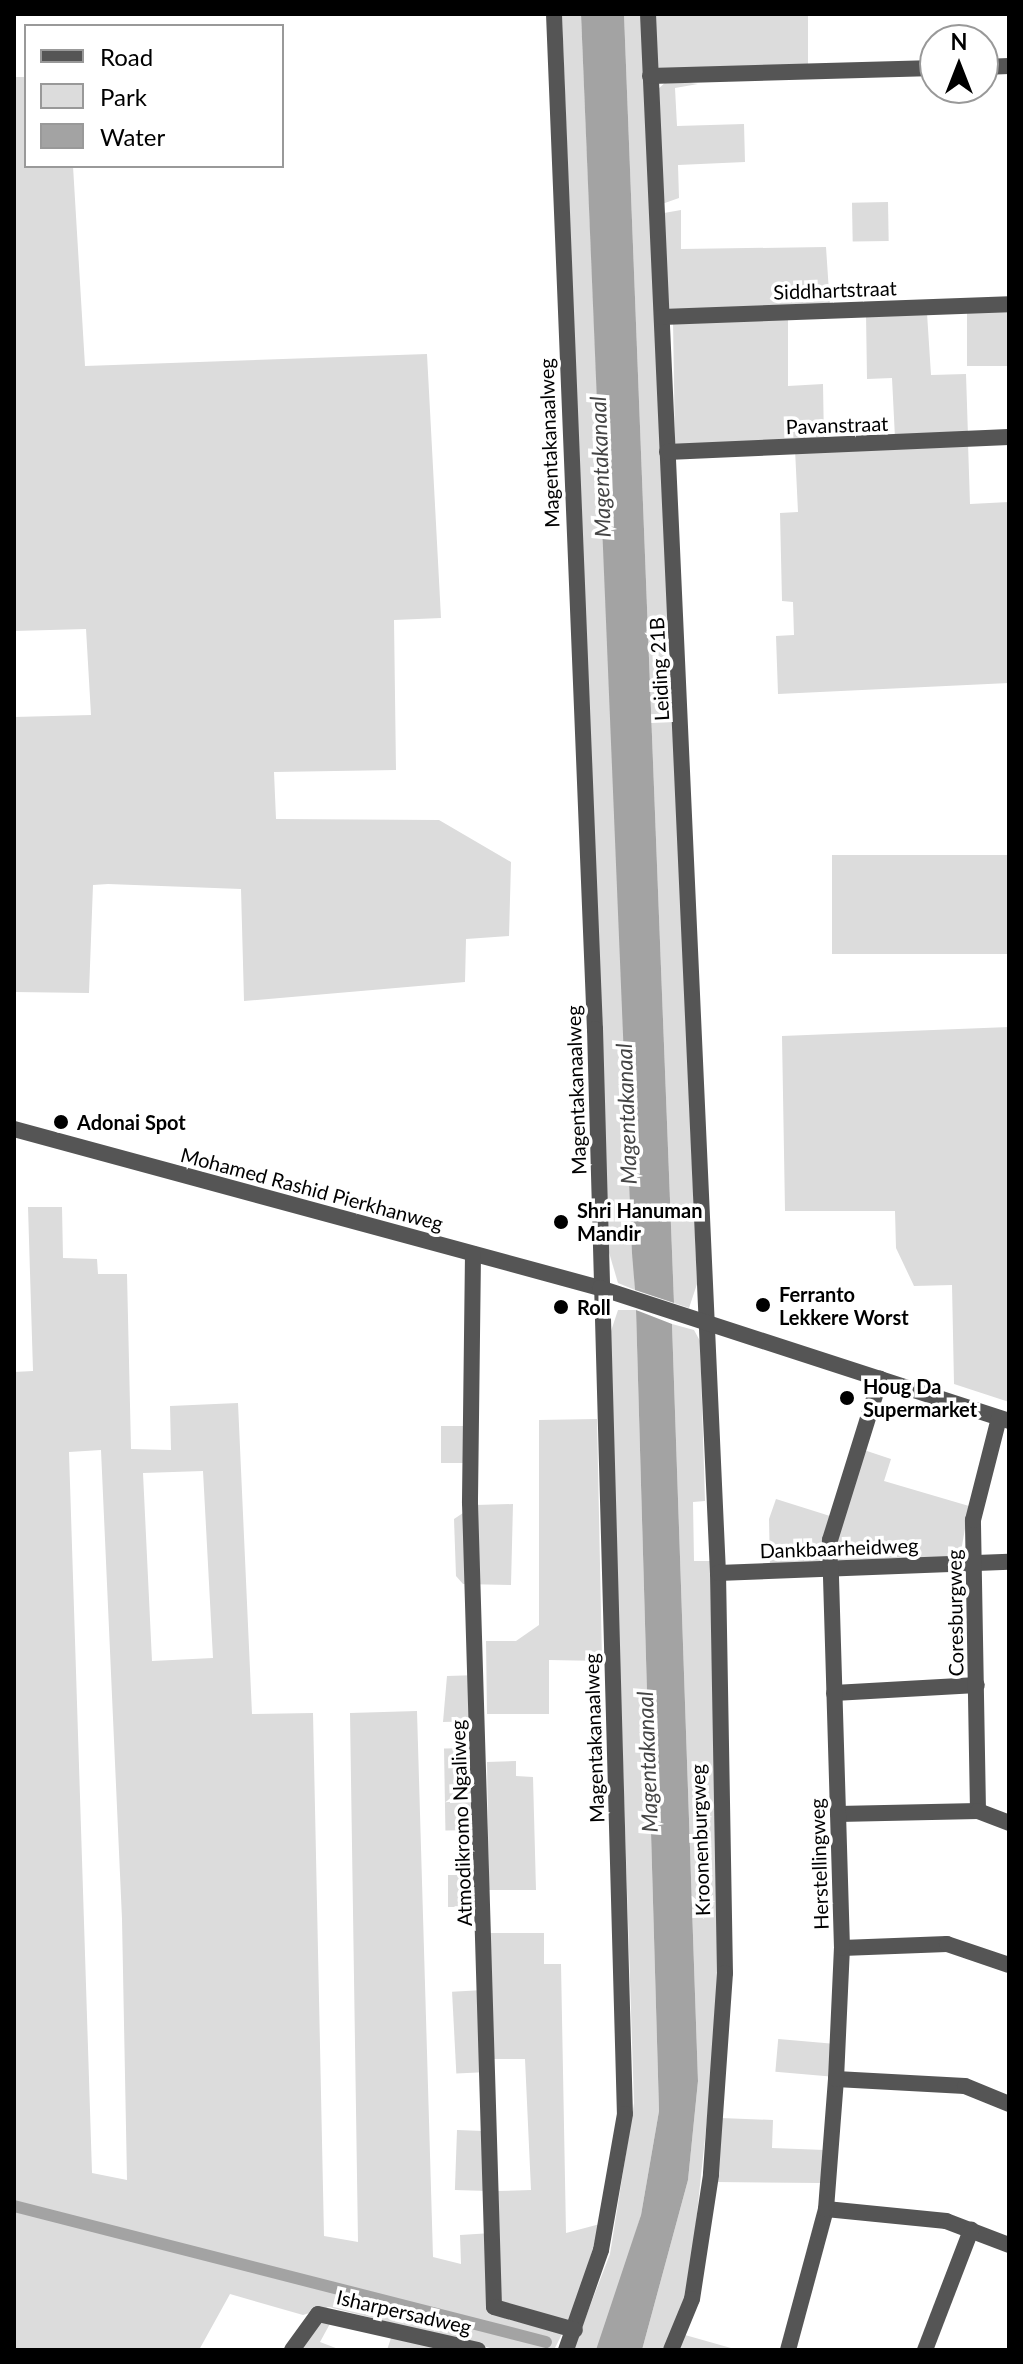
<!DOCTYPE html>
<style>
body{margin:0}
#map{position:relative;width:1023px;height:2364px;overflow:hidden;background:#fff;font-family:Lato,sans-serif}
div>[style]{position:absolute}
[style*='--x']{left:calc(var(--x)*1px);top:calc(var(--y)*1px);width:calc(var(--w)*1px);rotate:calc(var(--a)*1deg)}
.green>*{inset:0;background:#dcdcdc;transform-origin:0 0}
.water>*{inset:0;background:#a3a3a3}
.canal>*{height:12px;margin:-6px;padding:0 6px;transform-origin:6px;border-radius:6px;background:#a3a3a3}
.minor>*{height:16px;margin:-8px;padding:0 8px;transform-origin:8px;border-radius:8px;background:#555}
.dots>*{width:22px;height:22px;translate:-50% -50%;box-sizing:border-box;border:4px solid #fff;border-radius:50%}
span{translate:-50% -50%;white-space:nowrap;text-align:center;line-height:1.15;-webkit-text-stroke:7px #fff;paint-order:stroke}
.street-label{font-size:20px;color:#000}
.poi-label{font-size:20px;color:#000;font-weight:700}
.left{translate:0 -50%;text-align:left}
.water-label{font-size:22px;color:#444;font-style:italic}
.frame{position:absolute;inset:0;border:16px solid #000;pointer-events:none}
.legend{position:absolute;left:24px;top:24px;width:260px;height:144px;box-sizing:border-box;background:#fff;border:2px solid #999;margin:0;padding:10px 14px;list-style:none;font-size:24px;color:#000}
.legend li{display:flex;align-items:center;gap:16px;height:40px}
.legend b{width:40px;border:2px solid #999}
.north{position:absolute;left:919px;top:24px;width:80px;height:80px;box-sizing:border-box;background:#fff;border:2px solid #999;border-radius:50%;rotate:0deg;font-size:22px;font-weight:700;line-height:32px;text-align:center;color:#000}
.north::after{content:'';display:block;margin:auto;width:28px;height:36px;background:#000;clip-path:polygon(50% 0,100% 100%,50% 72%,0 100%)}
</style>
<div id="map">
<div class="green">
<i style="clip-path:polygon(562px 14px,581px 14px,635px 1290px,618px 1283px,608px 1249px)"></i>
<i style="clip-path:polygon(624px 14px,644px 14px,697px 1284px,689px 1308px,674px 1303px)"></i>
<i style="left:652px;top:14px;width:156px;height:57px"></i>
<i style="clip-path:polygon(14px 77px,26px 77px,26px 166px,73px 166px,85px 366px,427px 354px,441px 618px,394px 620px,396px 770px,274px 772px,276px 819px,439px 820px,511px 862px,509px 936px,466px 939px,465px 982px,244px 1001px,241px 889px,108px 884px,93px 885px,89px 993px,14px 992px,14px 717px,91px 715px,86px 629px,14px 631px)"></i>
<i style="clip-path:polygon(668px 80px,698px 84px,675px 88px,677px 126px,744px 124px,745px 162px,678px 165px,679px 198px,662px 204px,657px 90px)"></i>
<i style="left:888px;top:202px;width:39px;height:36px;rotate:89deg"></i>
<i style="clip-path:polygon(681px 210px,681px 249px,826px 247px,830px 307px,667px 310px,664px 213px)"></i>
<i style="left:1009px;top:309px;width:57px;height:42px;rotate:90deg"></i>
<i style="clip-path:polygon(927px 313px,931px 375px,966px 374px,968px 436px,895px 438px,892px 378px,867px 379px,866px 314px)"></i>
<i style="clip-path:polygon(788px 315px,788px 386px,823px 384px,824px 442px,675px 447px,673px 321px)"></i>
<i style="clip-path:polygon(968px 443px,970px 504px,1009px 502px,1009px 683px,778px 694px,776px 636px,794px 635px,793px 602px,782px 601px,780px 513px,798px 512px,795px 449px)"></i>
<i style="left:1009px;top:855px;width:99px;height:177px;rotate:90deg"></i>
<i style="clip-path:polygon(1009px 1027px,1009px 1402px,954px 1384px,952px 1285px,914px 1286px,896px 1248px,895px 1211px,785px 1211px,782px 1036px)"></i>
<i style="clip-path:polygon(evenodd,28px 1207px,62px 1207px,63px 1258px,97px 1259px,98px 1274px,127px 1274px,131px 1449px,171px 1450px,170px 1406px,238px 1403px,252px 1714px,313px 1713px,324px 2236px,358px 2242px,350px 1713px,417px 1711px,433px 2257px,461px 2264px,460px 2235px,492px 2233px,493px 2309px,506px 2319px,563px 2332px,554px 2350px,498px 2350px,329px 2307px,303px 2315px,230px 2294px,199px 2350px,14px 2350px,14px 1372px,33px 1371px,28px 1207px,101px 1450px,122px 1919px,127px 2180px,92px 2173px,69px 1452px,101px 1450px,28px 1207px,203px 1471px,213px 1658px,152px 1661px,143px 1473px,203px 1471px)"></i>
<i style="clip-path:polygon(618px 1310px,636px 1310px,659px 2111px,641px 2215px,605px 2332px,596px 2350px,573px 2350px,610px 2254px,634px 2103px,609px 1337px)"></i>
<i style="clip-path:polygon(672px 1324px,694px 1330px,700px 1341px,705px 1501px,693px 1502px,694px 1561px,710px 1561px,719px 2006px,689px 2289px,665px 2350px,642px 2350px,688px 2180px,698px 2081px)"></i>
<i style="clip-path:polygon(597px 1419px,602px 1661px,549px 1660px,549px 1714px,487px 1714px,486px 1641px,516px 1641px,539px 1625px,539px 1420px)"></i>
<i style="left:471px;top:1426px;width:37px;height:30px;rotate:90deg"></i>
<i style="clip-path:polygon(861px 1449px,891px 1459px,884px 1481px,969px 1506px,960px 1557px,837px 1560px,834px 1539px)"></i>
<i style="clip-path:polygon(776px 1499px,830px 1516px,820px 1562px,770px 1568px,769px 1519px)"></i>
<i style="clip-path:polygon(513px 1504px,511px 1585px,463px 1584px,456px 1576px,454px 1519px,475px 1505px)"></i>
<i style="clip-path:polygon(479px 1675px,480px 1721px,443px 1722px,447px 1676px)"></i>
<i style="left:479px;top:1748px;width:82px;height:35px;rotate:89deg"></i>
<i style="clip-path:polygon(516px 1761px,516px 1776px,533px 1777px,536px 1890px,489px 1890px,487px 1762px)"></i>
<i style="left:448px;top:1875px;width:33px;height:32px"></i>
<i style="clip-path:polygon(490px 1933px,544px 1933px,544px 1964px,561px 1964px,566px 2233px,600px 2224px,571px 2322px,501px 2306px,498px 2191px,531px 2190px,525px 2059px,493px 2059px)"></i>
<i style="left:484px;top:1990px;width:82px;height:32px;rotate:87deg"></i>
<i style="left:836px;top:2044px;width:33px;height:58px;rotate:95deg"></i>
<i style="clip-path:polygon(721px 2118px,773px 2120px,772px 2148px,825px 2150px,822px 2183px,715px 2182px)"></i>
<i style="left:457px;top:2130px;width:33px;height:60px;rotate:2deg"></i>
<i style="clip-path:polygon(332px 2320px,320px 2342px,341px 2350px,297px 2350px,312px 2323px)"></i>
<i style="clip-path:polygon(393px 2332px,460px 2350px,387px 2350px)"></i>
<i style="clip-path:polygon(685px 2335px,738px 2350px,676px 2350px)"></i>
</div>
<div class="water">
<i style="clip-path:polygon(581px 14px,624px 14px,674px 1303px,635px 1290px,632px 1253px)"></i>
<i style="clip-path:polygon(636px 1310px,672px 1324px,698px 2081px,688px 2180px,642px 2350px,596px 2350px,641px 2215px,659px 2111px)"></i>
</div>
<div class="canal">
<i style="--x:14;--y:2206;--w:549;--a:14.34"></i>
</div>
<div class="minor">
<i style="--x:554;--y:14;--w:1016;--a:87.69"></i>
<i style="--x:595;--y:1029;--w:1085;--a:88.42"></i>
<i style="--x:625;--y:2114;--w:138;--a:100"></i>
<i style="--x:601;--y:2250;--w:106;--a:109.3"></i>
<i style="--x:648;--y:14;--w:1561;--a:87.43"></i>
<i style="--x:718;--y:1573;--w:400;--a:89"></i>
<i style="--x:725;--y:1973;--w:202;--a:94"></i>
<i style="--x:711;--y:2175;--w:125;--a:98.7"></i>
<i style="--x:692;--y:2299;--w:55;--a:112.4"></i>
<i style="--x:983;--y:67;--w:26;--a:-2"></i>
<i style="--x:650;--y:76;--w:285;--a:-1.6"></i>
<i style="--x:662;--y:317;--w:347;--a:-2.1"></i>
<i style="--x:667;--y:452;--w:342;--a:-2.5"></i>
<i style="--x:14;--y:1129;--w:607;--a:15.18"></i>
<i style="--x:600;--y:1288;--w:430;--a:18"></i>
<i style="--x:473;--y:1254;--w:249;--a:90.7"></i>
<i style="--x:470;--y:1503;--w:804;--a:88.29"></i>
<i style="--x:494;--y:2307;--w:84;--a:15.9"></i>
<i style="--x:718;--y:1573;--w:291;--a:-2.2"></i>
<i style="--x:834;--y:1693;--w:143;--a:-3.2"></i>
<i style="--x:978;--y:1811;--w:291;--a:-91"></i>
<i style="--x:973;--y:1520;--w:105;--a:-75.7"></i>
<i style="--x:838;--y:1814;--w:140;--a:-1.2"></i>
<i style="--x:978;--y:1811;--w:33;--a:21"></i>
<i style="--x:842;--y:1948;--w:105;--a:-2.2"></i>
<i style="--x:947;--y:1944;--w:65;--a:18.7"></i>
<i style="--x:836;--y:2079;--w:129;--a:3.1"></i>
<i style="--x:965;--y:2086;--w:48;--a:22.2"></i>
<i style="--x:826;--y:2209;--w:121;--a:5.7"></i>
<i style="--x:946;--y:2221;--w:67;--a:20.9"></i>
<i style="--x:292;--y:2350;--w:44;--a:-54.2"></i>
<i style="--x:318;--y:2314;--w:164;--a:12.7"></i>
<i style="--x:788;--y:2350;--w:146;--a:-74.9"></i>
<i style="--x:826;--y:2209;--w:130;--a:-85.6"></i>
<i style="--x:836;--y:2079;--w:131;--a:-87.4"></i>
<i style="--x:842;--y:1948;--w:408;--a:-91.7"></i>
<i style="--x:830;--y:1540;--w:169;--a:-72.7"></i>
<i style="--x:925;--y:2350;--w:129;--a:-69"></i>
</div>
<div class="dots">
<i style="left:61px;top:1122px;background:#000"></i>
<i style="left:561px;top:1222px;background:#000"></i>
<i style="left:763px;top:1305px;background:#000"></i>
<i style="left:561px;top:1307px;background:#000"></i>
<i style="left:847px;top:1398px;background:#000"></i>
</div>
<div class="street-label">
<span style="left:835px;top:290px;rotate:-2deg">Siddhartstraat</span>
<span style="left:837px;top:425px;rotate:-2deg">Pavanstraat</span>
<span style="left:549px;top:443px;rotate:-92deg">Magentakanaalweg</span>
<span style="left:659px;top:669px;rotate:-93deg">Leiding 21B</span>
<span style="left:576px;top:1090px;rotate:-92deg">Magentakanaalweg</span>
<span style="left:312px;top:1189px;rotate:15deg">Mohamed Rashid Pierkhanweg</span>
<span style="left:839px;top:1548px;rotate:-2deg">Dankbaarheidweg</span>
<span style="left:955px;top:1613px;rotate:-91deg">Coresburgweg</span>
<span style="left:594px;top:1738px;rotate:-92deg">Magentakanaalweg</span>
<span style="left:461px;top:1823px;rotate:-92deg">Atmodikromo Ngaliweg</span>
<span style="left:700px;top:1840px;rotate:-92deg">Kroonenburgweg</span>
<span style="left:819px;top:1864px;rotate:-92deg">Herstellingweg</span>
<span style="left:404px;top:2312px;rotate:13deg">Isharpersadweg</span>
</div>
<div class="poi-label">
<span class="left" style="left:77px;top:1122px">Adonai Spot</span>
<span class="left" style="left:577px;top:1222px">Shri Hanuman<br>Mandir</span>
<span class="left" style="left:779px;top:1306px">Ferranto<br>Lekkere Worst</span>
<span class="left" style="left:577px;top:1307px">Roll</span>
<span class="left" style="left:863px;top:1398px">Houg Da<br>Supermarket</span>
</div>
<div class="water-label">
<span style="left:600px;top:467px;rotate:-92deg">Magentakanaal</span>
<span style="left:626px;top:1114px;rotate:-92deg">Magentakanaal</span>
<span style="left:647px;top:1762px;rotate:-92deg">Magentakanaal</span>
</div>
<div class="frame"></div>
<ul class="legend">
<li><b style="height:10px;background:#555"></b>Road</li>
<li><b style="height:22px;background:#dcdcdc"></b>Park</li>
<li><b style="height:22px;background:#a3a3a3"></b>Water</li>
</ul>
<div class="north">N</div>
</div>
